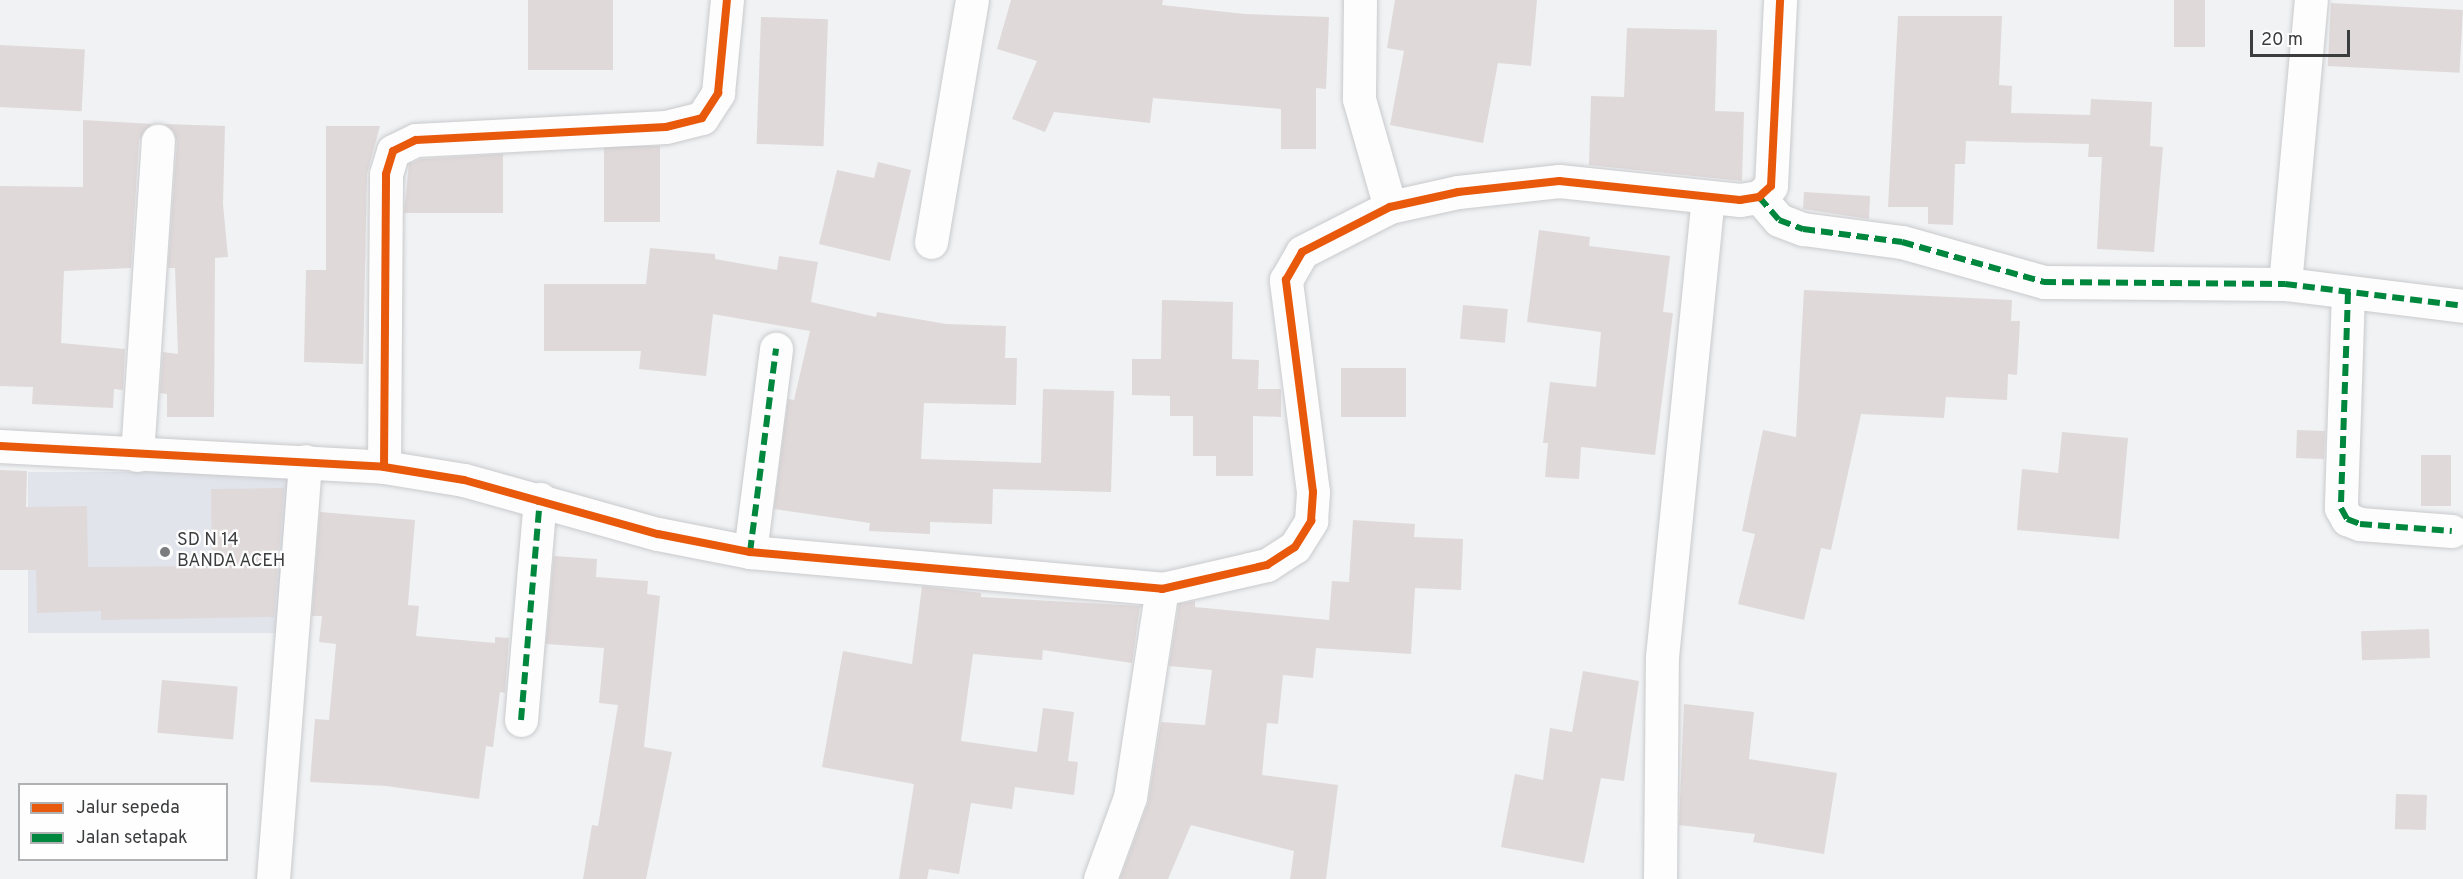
<!DOCTYPE html>
<style>
body{margin:0}
#map{position:relative;width:2463px;height:879px;overflow:hidden;background:#f0f2f4;font-family:Overpass,sans-serif}
div>[style]{position:absolute}
[style*='--x']{left:calc(var(--x)*1px);top:calc(var(--y)*1px);width:calc(var(--w)*1px);rotate:calc(var(--a)*1deg)}
.built>*{inset:0;background:#e1e4eb;transform-origin:0 0}
.building>*{inset:0;background:#e0d9da;transform-origin:0 0}
.roads{filter:drop-shadow(0 0 2px #c9cacc) drop-shadow(0 0 2px #c9cacc)}
.minor>*{height:33px;margin:-16.5px;padding:0 16.5px;transform-origin:16.5px;border-radius:16.5px;background:#fdfdfd}
.quiet>*{height:6px;margin-top:-3px;transform-origin:0;background:repeating-linear-gradient(90deg,#00873e 0 12px,transparent 0 18px)}
.cycleway>*{height:8px;margin:-4px;padding:0 4px;transform-origin:4px;border-radius:4px;background:#e8590c}
.dots>*{width:16px;height:16px;translate:-50% -50%;box-sizing:border-box;border:3px solid #fefefe;border-radius:50%}
span{translate:-50% -50%;white-space:nowrap;text-align:center;line-height:1.15;-webkit-text-stroke:4.5px #fefefe;paint-order:stroke}
.poi-label{font-size:18px;color:#3c3d3f}
.left{translate:0 -50%;text-align:left}
.legend{position:absolute;left:18px;top:783px;width:210px;height:78px;box-sizing:border-box;background:#fefefe;border:2px solid #b0b1b2;margin:0;padding:8px 10px;list-style:none;font-size:18px;color:#3c3d3f}
.legend li{display:flex;align-items:center;gap:12px;height:30px}
.legend b{width:30px;border:2px solid #b0b1b2}
.scale{position:absolute;left:2250px;top:30px;width:100px;height:27px;box-sizing:border-box;border:3px solid #3c3d3f;border-top:0;padding-left:8px;font-size:18px;line-height:21px;white-space:nowrap;color:#3c3d3f;-webkit-text-stroke:4px #fefefe;paint-order:stroke}
</style>
<div id="map">
<div class="built">
<i style="left:28px;top:472px;width:275px;height:161px"></i>
</div>
<div class="building">
<i style="left:528px;top:0;width:85px;height:70px"></i>
<i style="clip-path:polygon(1011px 0,1163px 0,1162px 5px,1245px 14px,1329px 17px,1326px 89px,1316px 88px,1316px 149px,1281px 149px,1281px 109px,1153px 98px,1150px 123px,1054px 112px,1045px 132px,1012px 119px,1037px 61px,997px 49px)"></i>
<i style="clip-path:polygon(1395px 0,1537px 0,1531px 66px,1498px 63px,1483px 143px,1390px 125px,1404px 51px,1387px 48px)"></i>
<i style="left:2174px;top:0;width:31px;height:47px"></i>
<i style="left:2331px;top:3px;width:132px;height:63px;rotate:3deg"></i>
<i style="clip-path:polygon(1898px 16px,2002px 16px,1999px 85px,2012px 86px,2011px 113px,2090px 115px,2091px 99px,2152px 102px,2150px 146px,2163px 147px,2154px 252px,2097px 249px,2102px 157px,2088px 157px,2089px 144px,1966px 141px,1965px 164px,1955px 164px,1953px 225px,1928px 224px,1928px 207px,1888px 207px)"></i>
<i style="left:761px;top:17px;width:67px;height:127px;rotate:2deg"></i>
<i style="clip-path:polygon(1627px 28px,1717px 30px,1715px 111px,1744px 112px,1742px 181px,1589px 165px,1591px 96px,1624px 97px)"></i>
<i style="left:0;top:45px;width:85px;height:62px;rotate:3deg"></i>
<i style="clip-path:polygon(83px 120px,152px 124px,139px 140px,131px 268px,64px 271px,61px 343px,125px 349px,123px 390px,114px 389px,113px 408px,32px 404px,33px 387px,0 386px,0 186px,83px 187px)"></i>
<i style="clip-path:polygon(165px 124px,225px 126px,223px 204px,228px 257px,215px 258px,214px 417px,167px 417px,167px 394px,160px 393px,163px 352px,178px 354px,175px 268px,168px 268px,177px 142px,174px 132px)"></i>
<i style="clip-path:polygon(326px 126px,380px 126px,367px 174px,363px 364px,304px 362px,306px 270px,326px 270px)"></i>
<i style="left:660px;top:146px;width:76px;height:56px;rotate:90deg"></i>
<i style="clip-path:polygon(503px 154px,503px 213px,404px 213px,409px 164px,421px 159px)"></i>
<i style="clip-path:polygon(878px 162px,911px 170px,890px 261px,819px 244px,837px 170px,874px 178px)"></i>
<i style="clip-path:polygon(1804px 192px,1870px 196px,1869px 219px,1803px 209px)"></i>
<i style="clip-path:polygon(1539px 230px,1590px 237px,1589px 246px,1670px 256px,1663px 312px,1673px 313px,1655px 455px,1581px 447px,1579px 479px,1545px 477px,1548px 443px,1543px 443px,1550px 382px,1596px 387px,1601px 332px,1527px 322px)"></i>
<i style="clip-path:polygon(650px 248px,715px 254px,715px 259px,777px 270px,779px 256px,818px 262px,811px 302px,876px 317px,877px 312px,946px 324px,1006px 326px,1005px 358px,1017px 358px,1016px 405px,924px 403px,921px 459px,1041px 463px,1043px 389px,1114px 391px,1111px 492px,993px 489px,992px 524px,930px 522px,930px 534px,869px 531px,870px 523px,774px 509px,788px 399px,794px 400px,810px 331px,713px 314px,706px 376px,639px 369px,641px 351px,544px 351px,544px 284px,646px 284px)"></i>
<i style="clip-path:polygon(1804px 290px,2012px 300px,2011px 321px,2020px 321px,2017px 375px,2008px 374px,2007px 400px,1946px 397px,1944px 418px,1861px 414px,1831px 550px,1821px 548px,1804px 620px,1738px 604px,1755px 534px,1742px 531px,1763px 430px,1796px 437px)"></i>
<i style="clip-path:polygon(1162px 300px,1233px 302px,1232px 359px,1259px 360px,1258px 389px,1281px 389px,1281px 417px,1253px 416px,1253px 476px,1216px 476px,1216px 456px,1193px 456px,1193px 416px,1170px 416px,1170px 396px,1132px 395px,1132px 359px,1161px 359px)"></i>
<i style="left:1463px;top:305px;width:45px;height:34px;rotate:5deg"></i>
<i style="left:1341px;top:368px;width:65px;height:49px"></i>
<i style="left:2297px;top:430px;width:28px;height:28px;rotate:2deg"></i>
<i style="clip-path:polygon(2062px 432px,2128px 438px,2119px 539px,2017px 530px,2022px 469px,2058px 473px)"></i>
<i style="left:2421px;top:455px;width:30px;height:51px"></i>
<i style="clip-path:polygon(0 470px,27px 471px,26px 507px,87px 506px,88px 567px,212px 566px,211px 489px,284px 488px,274px 617px,101px 620px,101px 611px,37px 613px,36px 570px,0 570px)"></i>
<i style="clip-path:polygon(320px 512px,415px 520px,408px 605px,419px 606px,416px 636px,495px 643px,495px 637px,509px 638px,505px 693px,500px 692px,493px 747px,486px 746px,479px 799px,387px 786px,310px 782px,315px 719px,329px 720px,336px 644px,319px 642px,322px 616px,312px 616px)"></i>
<i style="clip-path:polygon(1353px 520px,1415px 524px,1414px 537px,1463px 539px,1461px 590px,1415px 588px,1411px 654px,1316px 648px,1313px 678px,1283px 675px,1278px 724px,1267px 723px,1262px 775px,1338px 785px,1326px 879px,1290px 879px,1294px 851px,1191px 825px,1168px 879px,1120px 879px,1148px 803px,1161px 722px,1205px 725px,1212px 670px,1169px 666px,1179px 604px,1195px 601px,1195px 607px,1329px 620px,1332px 581px,1349px 582px)"></i>
<i style="clip-path:polygon(554px 556px,597px 559px,596px 577px,648px 581px,647px 594px,660px 596px,644px 747px,672px 752px,646px 879px,583px 879px,592px 825px,598px 826px,618px 705px,599px 703px,604px 648px,546px 644px)"></i>
<i style="clip-path:polygon(922px 586px,981px 593px,981px 597px,1140px 606px,1132px 663px,1043px 650px,1042px 660px,973px 654px,961px 741px,1037px 752px,1043px 708px,1074px 712px,1068px 761px,1078px 762px,1074px 795px,1015px 787px,1012px 809px,971px 803px,959px 874px,929px 869px,927px 879px,899px 879px,914px 784px,822px 767px,843px 651px,912px 664px)"></i>
<i style="left:2429px;top:629px;width:29px;height:68px;rotate:88deg"></i>
<i style="clip-path:polygon(1583px 671px,1639px 681px,1624px 781px,1601px 778px,1584px 863px,1501px 847px,1515px 774px,1543px 780px,1550px 728px,1572px 732px)"></i>
<i style="left:162px;top:680px;width:76px;height:53px;rotate:5deg"></i>
<i style="clip-path:polygon(1684px 704px,1754px 712px,1749px 759px,1837px 773px,1824px 854px,1753px 842px,1755px 834px,1679px 825px)"></i>
<i style="left:2396px;top:794px;width:31px;height:35px;rotate:2deg"></i>
</div>
<div class="roads">
<div class="minor">
<i style="--x:1360;--y:0;--w:99;--a:90.6"></i>
<i style="--x:1359;--y:99;--w:112;--a:74"></i>
<i style="--x:1759;--y:197;--w:30;--a:49"></i>
<i style="--x:1779;--y:220;--w:26;--a:21"></i>
<i style="--x:1803;--y:229;--w:100;--a:7.5"></i>
<i style="--x:1902;--y:242;--w:148;--a:15.7"></i>
<i style="--x:2044;--y:282;--w:241;--a:0.5"></i>
<i style="--x:2285;--y:284;--w:179;--a:7"></i>
<i style="--x:931;--y:242;--w:245;--a:-80.4"></i>
<i style="--x:2285;--y:284;--w:285;--a:-84.8"></i>
<i style="--x:2348;--y:292;--w:216;--a:91.9"></i>
<i style="--x:2341;--y:508;--w:13;--a:61"></i>
<i style="--x:2347;--y:519;--w:14;--a:21"></i>
<i style="--x:2360;--y:524;--w:92;--a:4.4"></i>
<i style="--x:0;--y:446;--w:385;--a:3.1"></i>
<i style="--x:384;--y:467;--w:81;--a:9.2"></i>
<i style="--x:464;--y:480;--w:201;--a:15.6"></i>
<i style="--x:658;--y:534;--w:94;--a:11.1"></i>
<i style="--x:750;--y:552;--w:414;--a:5.1"></i>
<i style="--x:1162;--y:589;--w:108;--a:-12.9"></i>
<i style="--x:1267;--y:565;--w:33;--a:-33"></i>
<i style="--x:1295;--y:547;--w:31;--a:-58"></i>
<i style="--x:1311;--y:521;--w:29;--a:-86"></i>
<i style="--x:1313;--y:492;--w:214;--a:-97.3"></i>
<i style="--x:1286;--y:280;--w:32;--a:-60"></i>
<i style="--x:1302;--y:252;--w:99;--a:-27.1"></i>
<i style="--x:1390;--y:207;--w:70;--a:-12.4"></i>
<i style="--x:1458;--y:192;--w:102;--a:-6.2"></i>
<i style="--x:1559;--y:181;--w:182;--a:6"></i>
<i style="--x:1740;--y:200;--w:19;--a:-9"></i>
<i style="--x:1759;--y:197;--w:16;--a:-43"></i>
<i style="--x:1771;--y:186;--w:186;--a:-87.2"></i>
<i style="--x:137;--y:455;--w:315;--a:-86.2"></i>
<i style="--x:384;--y:467;--w:293;--a:-89.6"></i>
<i style="--x:386;--y:174;--w:24;--a:-73"></i>
<i style="--x:393;--y:151;--w:25;--a:-26"></i>
<i style="--x:416;--y:140;--w:250;--a:-3"></i>
<i style="--x:666;--y:127;--w:37;--a:-14"></i>
<i style="--x:702;--y:118;--w:30;--a:-57"></i>
<i style="--x:718;--y:93;--w:93;--a:-84.5"></i>
<i style="--x:750;--y:552;--w:205;--a:-82.7"></i>
<i style="--x:521;--y:720;--w:222;--a:-85.1"></i>
<i style="--x:273;--y:879;--w:419;--a:-85.6"></i>
<i style="--x:1100;--y:879;--w:87;--a:-69.9"></i>
<i style="--x:1130;--y:797;--w:210;--a:-81.3"></i>
<i style="--x:1660;--y:879;--w:222;--a:-89.5"></i>
<i style="--x:1662;--y:657;--w:462;--a:-84.3"></i>
</div>
</div>
<div class="quiet">
<i style="--x:1759;--y:197;--w:30;--a:49"></i>
<i style="--x:1779;--y:220;--w:26;--a:21"></i>
<i style="--x:1803;--y:229;--w:100;--a:7.5"></i>
<i style="--x:1902;--y:242;--w:148;--a:15.7"></i>
<i style="--x:2044;--y:282;--w:241;--a:0.5"></i>
<i style="--x:2285;--y:284;--w:179;--a:7"></i>
<i style="--x:2348;--y:292;--w:216;--a:91.9"></i>
<i style="--x:2341;--y:508;--w:13;--a:61"></i>
<i style="--x:2347;--y:519;--w:14;--a:21"></i>
<i style="--x:2360;--y:524;--w:92;--a:4.4"></i>
<i style="--x:750;--y:552;--w:205;--a:-82.7"></i>
<i style="--x:521;--y:720;--w:222;--a:-85.1"></i>
</div>
<div class="cycleway">
<i style="--x:0;--y:446;--w:385;--a:3.1"></i>
<i style="--x:384;--y:467;--w:81;--a:9.2"></i>
<i style="--x:464;--y:480;--w:201;--a:15.6"></i>
<i style="--x:658;--y:534;--w:94;--a:11.1"></i>
<i style="--x:750;--y:552;--w:414;--a:5.1"></i>
<i style="--x:1162;--y:589;--w:108;--a:-12.9"></i>
<i style="--x:1267;--y:565;--w:33;--a:-33"></i>
<i style="--x:1295;--y:547;--w:31;--a:-58"></i>
<i style="--x:1311;--y:521;--w:29;--a:-86"></i>
<i style="--x:1313;--y:492;--w:214;--a:-97.3"></i>
<i style="--x:1286;--y:280;--w:32;--a:-60"></i>
<i style="--x:1302;--y:252;--w:99;--a:-27.1"></i>
<i style="--x:1390;--y:207;--w:70;--a:-12.4"></i>
<i style="--x:1458;--y:192;--w:102;--a:-6.2"></i>
<i style="--x:1559;--y:181;--w:182;--a:6"></i>
<i style="--x:1740;--y:200;--w:19;--a:-9"></i>
<i style="--x:1759;--y:197;--w:16;--a:-43"></i>
<i style="--x:1771;--y:186;--w:186;--a:-87.2"></i>
<i style="--x:384;--y:467;--w:293;--a:-89.6"></i>
<i style="--x:386;--y:174;--w:24;--a:-73"></i>
<i style="--x:393;--y:151;--w:25;--a:-26"></i>
<i style="--x:416;--y:140;--w:250;--a:-3"></i>
<i style="--x:666;--y:127;--w:37;--a:-14"></i>
<i style="--x:702;--y:118;--w:30;--a:-57"></i>
<i style="--x:718;--y:93;--w:93;--a:-84.5"></i>
</div>
<div class="dots">
<i style="left:165px;top:552px;background:#7b7c7e"></i>
</div>
<div class="poi-label">
<span class="left" style="left:177px;top:552px">SD N 14<br>BANDA ACEH</span>
</div>
<ul class="legend">
<li><b style="height:8px;background:#e8590c"></b>Jalur sepeda</li>
<li><b style="height:8px;background:#00873e"></b>Jalan setapak</li>
</ul>
<div class="scale">20 m</div>
</div>
